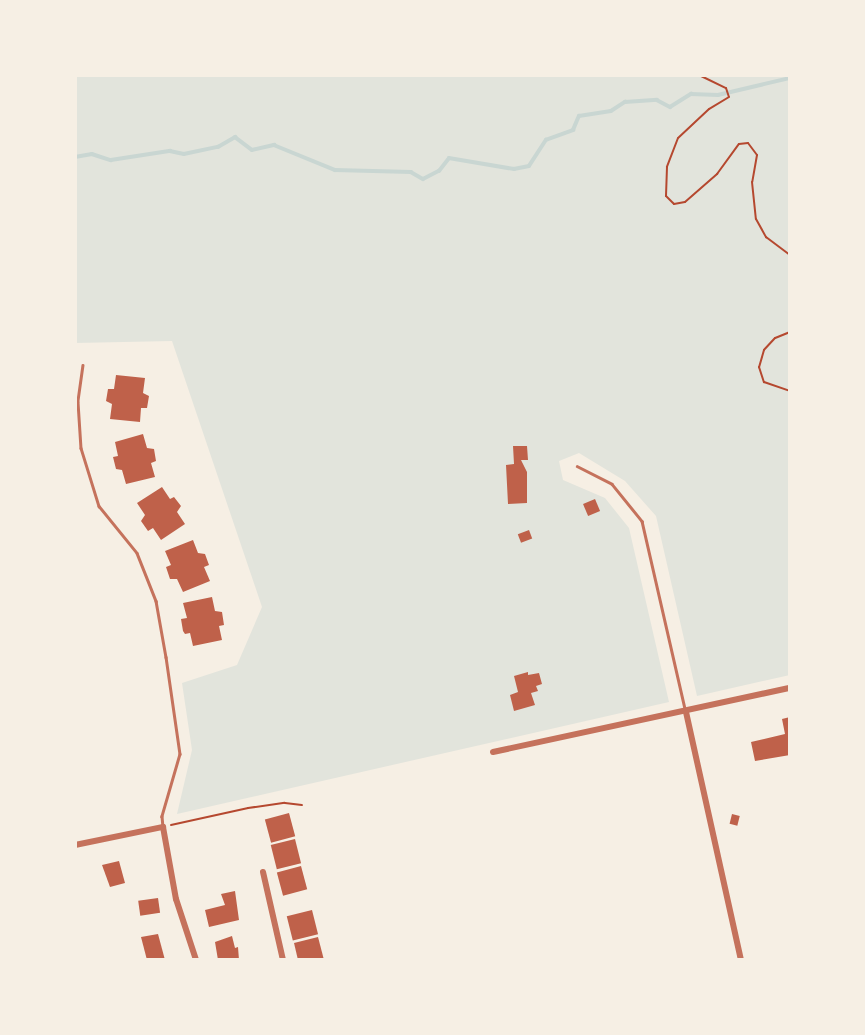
<!DOCTYPE html>
<style>
body{margin:0}
#map{position:relative;width:865px;height:1035px;overflow:hidden;background:#f6efe4;font-family:"DejaVu Sans",sans-serif}
div>[style]{position:absolute}
[style*='--x']{left:calc(var(--x)*1px);top:calc(var(--y)*1px);width:calc(var(--w)*1px);rotate:calc(var(--a)*1deg)}
.green>*{inset:0;background:#e2e4dc}
.stream>*{height:3.5px;margin:-1.75px;padding:0 1.75px;transform-origin:1.75px;border-radius:1.75px;background:#c9d6d2}
.building>*{inset:0;background:#bf614a;transform-origin:0 0}
.path>*{height:2px;margin:-1px;padding:0 1px;transform-origin:1px;border-radius:1px;background:#b5482f}
.service>*{height:2.5px;margin:-1.25px;padding:0 1.25px;transform-origin:1.25px;border-radius:1.25px;background:#c5725c}
.minor>*{height:6px;margin:-3px;padding:0 3px;transform-origin:3px;border-radius:3px;background:#c5725c}
span{translate:-50% -50%;white-space:nowrap;text-align:center;line-height:1.15;-webkit-text-stroke:5px #f6efe4;paint-order:stroke}
.frame{position:absolute;inset:0;border:77px solid #f6efe4;pointer-events:none}
</style>
<div id="map">
<div class="green">
<i style="clip-path:polygon(75px 75px,790px 75px,790px 675px,697px 696px,656px 516px,625px 481px,579px 453px,559px 461px,563px 480px,605px 498px,629px 528px,669px 702px,177px 814px,192px 750px,182px 683px,237px 665px,262px 607px,172px 341px,75px 343px)"></i>
</div>
<div class="stream">
<i style="--x:75;--y:157;--w:17;--a:-10"></i>
<i style="--x:92;--y:154;--w:20;--a:18"></i>
<i style="--x:111;--y:160;--w:60;--a:-8.7"></i>
<i style="--x:170;--y:151;--w:14;--a:12"></i>
<i style="--x:184;--y:154;--w:35;--a:-12"></i>
<i style="--x:218;--y:147;--w:20;--a:-30"></i>
<i style="--x:235;--y:137;--w:21;--a:37"></i>
<i style="--x:252;--y:150;--w:23;--a:-13"></i>
<i style="--x:274;--y:145;--w:66;--a:22.3"></i>
<i style="--x:335;--y:170;--w:76;--a:1.5"></i>
<i style="--x:411;--y:172;--w:14;--a:30"></i>
<i style="--x:423;--y:179;--w:18;--a:-27"></i>
<i style="--x:439;--y:171;--w:16;--a:-52"></i>
<i style="--x:449;--y:158;--w:66;--a:9.6"></i>
<i style="--x:514;--y:169;--w:15;--a:-11"></i>
<i style="--x:529;--y:166;--w:31;--a:-57"></i>
<i style="--x:546;--y:140;--w:29;--a:-20"></i>
<i style="--x:573;--y:130;--w:15;--a:-67"></i>
<i style="--x:579;--y:116;--w:32;--a:-9"></i>
<i style="--x:611;--y:111;--w:17;--a:-33"></i>
<i style="--x:625;--y:102;--w:32;--a:-4"></i>
<i style="--x:657;--y:100;--w:15;--a:28"></i>
<i style="--x:670;--y:107;--w:25;--a:-32"></i>
<i style="--x:691;--y:94;--w:27;--a:2"></i>
<i style="--x:718;--y:95;--w:74;--a:-13.3"></i>
</div>
<div class="building">
<i style="clip-path:polygon(116px 375px,145px 378px,143px 393px,149px 396px,147px 408px,141px 408px,140px 422px,110px 419px,112px 404px,106px 401px,108px 389px,114px 389px)"></i>
<i style="clip-path:polygon(143px 434px,147px 448px,154px 449px,156px 461px,151px 463px,155px 477px,126px 484px,122px 470px,116px 469px,113px 457px,118px 456px,115px 442px)"></i>
<i style="clip-path:polygon(513px 446px,527px 446px,528px 460px,521px 460px,527px 472px,527px 503px,508px 504px,506px 465px,514px 464px)"></i>
<i style="clip-path:polygon(162px 487px,170px 499px,174px 497px,181px 506px,177px 512px,185px 524px,161px 540px,153px 528px,148px 531px,141px 521px,145px 515px,137px 503px)"></i>
<i style="left:595px;top:499px;width:13px;height:13px;rotate:67deg"></i>
<i style="left:529px;top:530px;width:9px;height:12px;rotate:69deg"></i>
<i style="clip-path:polygon(193px 540px,198px 553px,205px 554px,209px 565px,204px 567px,210px 581px,183px 592px,177px 579px,170px 579px,166px 567px,171px 565px,165px 551px)"></i>
<i style="clip-path:polygon(212px 597px,215px 611px,222px 612px,224px 625px,219px 626px,222px 640px,193px 646px,190px 633px,185px 634px,183px 631px,181px 619px,187px 618px,183px 603px)"></i>
<i style="clip-path:polygon(528px 672px,528px 675px,539px 673px,542px 684px,536px 686px,538px 691px,531px 693px,535px 705px,514px 711px,510px 695px,518px 692px,514px 676px)"></i>
<i style="clip-path:polygon(790px 717px,790px 755px,755px 761px,751px 742px,785px 734px,782px 719px)"></i>
<i style="left:289px;top:813px;width:24px;height:25px;rotate:75deg"></i>
<i style="left:732px;top:814px;width:8px;height:10px;rotate:14deg"></i>
<i style="left:295px;top:839px;width:25px;height:25px;rotate:76deg"></i>
<i style="clip-path:polygon(119px 861px,125px 883px,110px 887px,102px 865px)"></i>
<i style="left:301px;top:866px;width:24px;height:25px;rotate:75deg"></i>
<i style="clip-path:polygon(235px 891px,239px 920px,209px 927px,205px 910px,225px 905px,221px 894px)"></i>
<i style="left:158px;top:898px;width:15px;height:20px;rotate:82deg"></i>
<i style="left:312px;top:910px;width:25px;height:26px;rotate:76deg"></i>
<i style="clip-path:polygon(158px 934px,165px 960px,147px 960px,141px 937px)"></i>
<i style="clip-path:polygon(232px 936px,235px 948px,238px 947px,239px 960px,218px 960px,215px 942px)"></i>
<i style="clip-path:polygon(318px 937px,324px 960px,298px 960px,294px 943px)"></i>
</div>
<div class="path">
<i style="--x:699;--y:75;--w:30;--a:26"></i>
<i style="--x:726;--y:88;--w:9;--a:72"></i>
<i style="--x:729;--y:97;--w:23;--a:149"></i>
<i style="--x:709;--y:109;--w:42;--a:136.9"></i>
<i style="--x:678;--y:138;--w:31;--a:111"></i>
<i style="--x:667;--y:167;--w:29;--a:92"></i>
<i style="--x:666;--y:196;--w:11;--a:45"></i>
<i style="--x:674;--y:204;--w:11;--a:-10"></i>
<i style="--x:685;--y:202;--w:43;--a:-41.2"></i>
<i style="--x:717;--y:174;--w:37;--a:-54"></i>
<i style="--x:739;--y:144;--w:9;--a:-6"></i>
<i style="--x:748;--y:143;--w:15;--a:53"></i>
<i style="--x:757;--y:155;--w:27;--a:100"></i>
<i style="--x:752;--y:182;--w:37;--a:84"></i>
<i style="--x:756;--y:219;--w:21;--a:61"></i>
<i style="--x:766;--y:237;--w:30;--a:37"></i>
<i style="--x:790;--y:332;--w:16;--a:158"></i>
<i style="--x:775;--y:338;--w:16;--a:133"></i>
<i style="--x:764;--y:350;--w:18;--a:106"></i>
<i style="--x:759;--y:367;--w:16;--a:72"></i>
<i style="--x:764;--y:382;--w:28;--a:19"></i>
<i style="--x:171;--y:825;--w:79;--a:-12.4"></i>
<i style="--x:248;--y:808;--w:37;--a:-8"></i>
<i style="--x:285;--y:803;--w:17;--a:7"></i>
</div>
<div class="service">
<i style="--x:83;--y:365;--w:37;--a:98"></i>
<i style="--x:78;--y:402;--w:46;--a:86.3"></i>
<i style="--x:81;--y:448;--w:61;--a:72.8"></i>
<i style="--x:99;--y:506;--w:60;--a:51"></i>
<i style="--x:137;--y:553;--w:52;--a:68.4"></i>
<i style="--x:156;--y:601;--w:57;--a:79.9"></i>
<i style="--x:166;--y:657;--w:98;--a:81.8"></i>
<i style="--x:180;--y:754;--w:65;--a:106.2"></i>
<i style="--x:162;--y:816;--w:11;--a:85"></i>
<i style="--x:577;--y:466;--w:39;--a:27"></i>
<i style="--x:612;--y:484;--w:48;--a:51"></i>
<i style="--x:642;--y:521;--w:192;--a:77.1"></i>
</div>
<div class="minor">
<i style="--x:686;--y:712;--w:254;--a:77.5"></i>
<i style="--x:493;--y:752;--w:304;--a:-12.2"></i>
<i style="--x:75;--y:845;--w:90;--a:-11.6"></i>
<i style="--x:163;--y:827;--w:73;--a:79.8"></i>
<i style="--x:176;--y:899;--w:64;--a:71.8"></i>
<i style="--x:263;--y:872;--w:90;--a:77.2"></i>
</div>
<div class="frame"></div>
</div>
